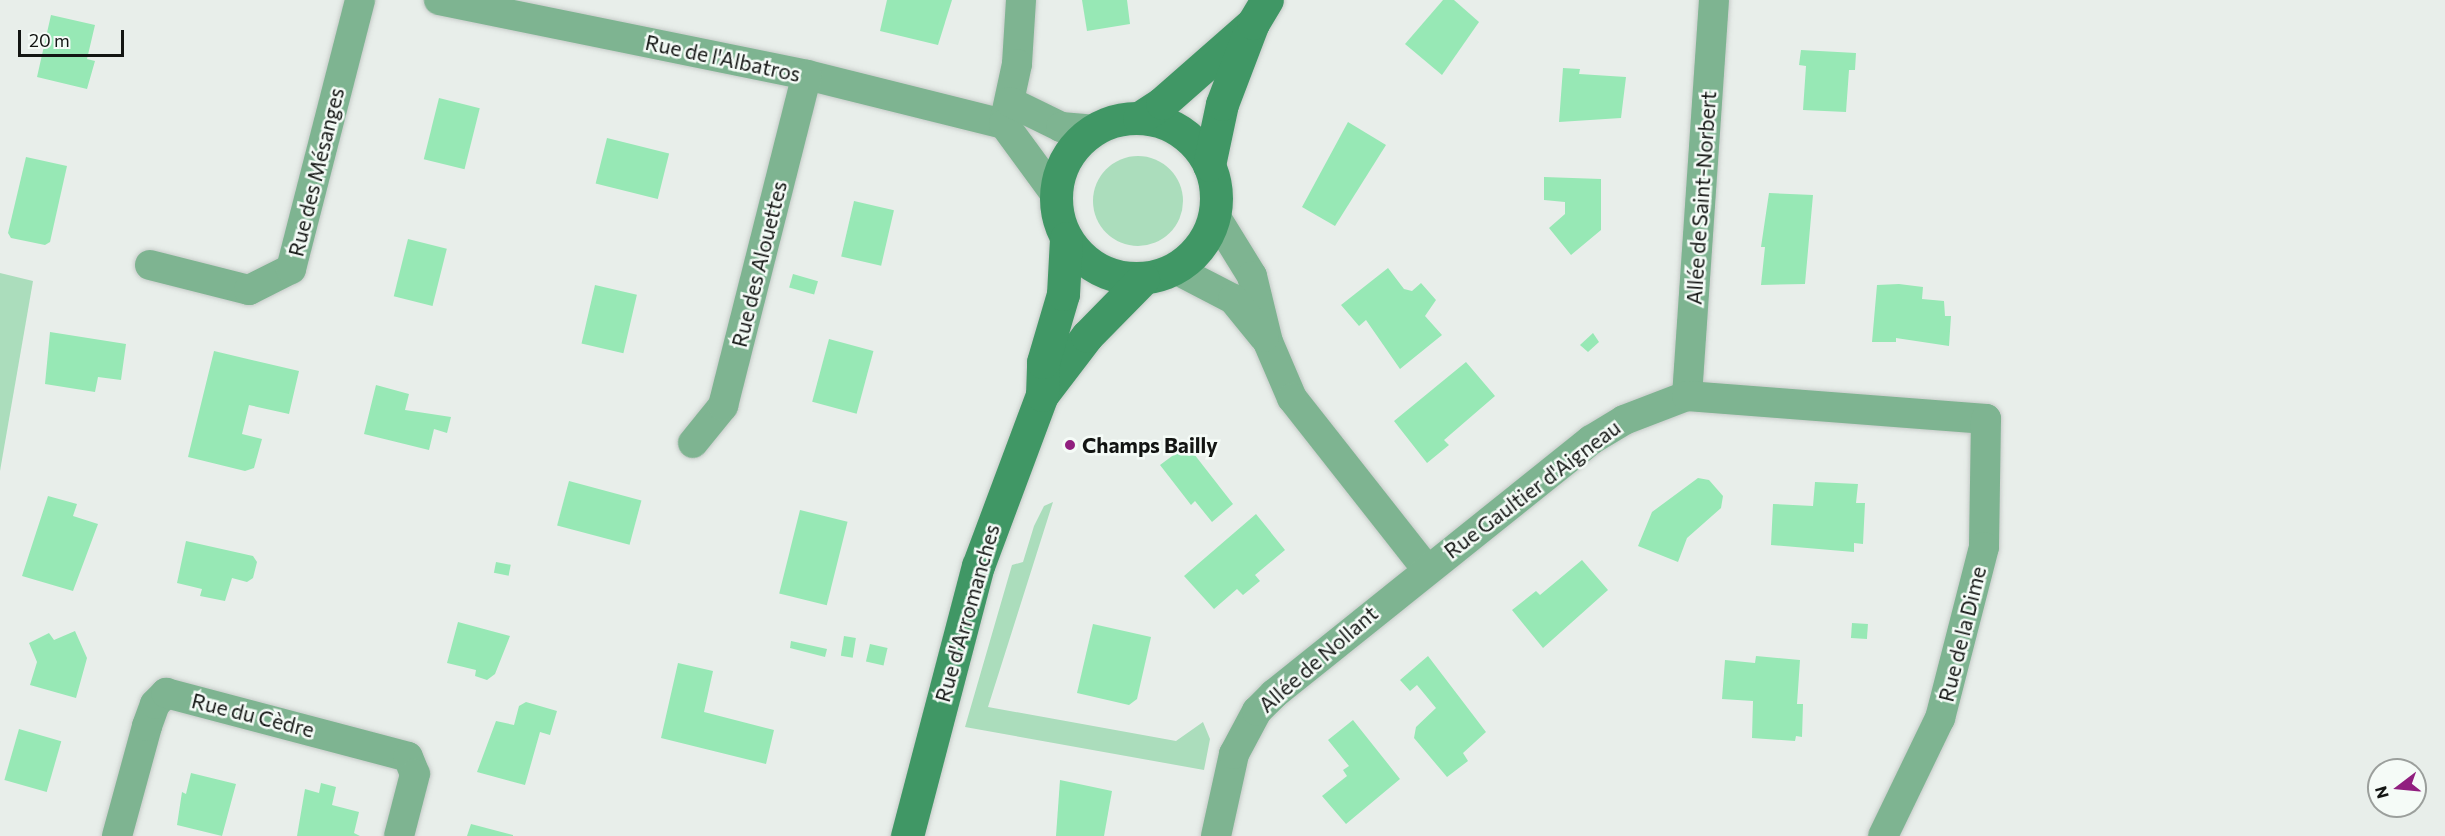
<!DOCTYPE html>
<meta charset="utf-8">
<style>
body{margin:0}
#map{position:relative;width:2445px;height:836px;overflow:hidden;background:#e8eeea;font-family:Commissioner,sans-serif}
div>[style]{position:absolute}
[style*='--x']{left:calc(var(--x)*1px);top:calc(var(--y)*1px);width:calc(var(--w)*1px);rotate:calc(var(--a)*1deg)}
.green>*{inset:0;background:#abddbc}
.round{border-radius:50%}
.building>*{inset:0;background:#97e8b5;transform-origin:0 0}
.roads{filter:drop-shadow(0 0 2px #c6cbc8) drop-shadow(0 0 2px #c6cbc8)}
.minor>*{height:30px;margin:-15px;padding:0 15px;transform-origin:15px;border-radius:15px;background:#7eb491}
.secondary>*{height:33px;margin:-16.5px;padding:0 16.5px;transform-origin:16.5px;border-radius:16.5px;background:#409765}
.secondary>.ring{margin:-16.5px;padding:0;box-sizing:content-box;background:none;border:33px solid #409765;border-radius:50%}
.dots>*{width:16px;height:16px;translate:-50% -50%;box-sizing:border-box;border:3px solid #f5fbf7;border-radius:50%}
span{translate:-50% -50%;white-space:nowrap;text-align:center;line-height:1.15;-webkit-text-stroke:5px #f5fbf7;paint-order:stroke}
.street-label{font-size:21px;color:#131513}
.poi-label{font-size:21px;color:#131513;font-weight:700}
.left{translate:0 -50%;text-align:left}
.north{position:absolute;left:2367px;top:758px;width:60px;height:60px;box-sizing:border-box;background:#f5fbf7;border:2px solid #9b9f9c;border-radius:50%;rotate:254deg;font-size:16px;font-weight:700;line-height:24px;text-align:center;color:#131513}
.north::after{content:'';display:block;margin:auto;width:21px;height:27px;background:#911f7f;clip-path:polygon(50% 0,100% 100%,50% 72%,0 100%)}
.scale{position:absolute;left:18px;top:30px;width:106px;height:27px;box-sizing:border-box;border:3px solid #131513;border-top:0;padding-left:8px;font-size:18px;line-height:21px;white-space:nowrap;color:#131513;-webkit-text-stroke:4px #f5fbf7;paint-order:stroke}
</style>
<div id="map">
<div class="green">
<i class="round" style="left:1093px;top:156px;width:90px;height:90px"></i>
<i style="clip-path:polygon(0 273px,33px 281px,0 471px)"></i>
<i style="clip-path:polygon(1053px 502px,988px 707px,1176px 741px,1203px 722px,1210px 739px,1204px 770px,965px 727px,1012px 565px,1023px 562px,1034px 526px,1044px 506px)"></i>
</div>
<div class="building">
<i style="clip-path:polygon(887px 0,952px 0,938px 45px,880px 31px)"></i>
<i style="clip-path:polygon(1082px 0,1127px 0,1130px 24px,1087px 31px)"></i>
<i style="clip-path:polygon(1443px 0,1454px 0,1479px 22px,1442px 75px,1405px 44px)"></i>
<i style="clip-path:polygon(51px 15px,95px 25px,87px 59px,95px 61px,87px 89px,37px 77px)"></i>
<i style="clip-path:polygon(1801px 50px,1856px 53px,1855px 70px,1849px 70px,1846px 112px,1803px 110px,1806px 66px,1799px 65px)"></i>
<i style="clip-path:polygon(1563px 68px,1580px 69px,1579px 74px,1626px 77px,1621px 118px,1559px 122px)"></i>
<i style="left:439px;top:98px;width:42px;height:63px;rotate:14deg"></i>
<i style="clip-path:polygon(1348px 122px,1386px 145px,1335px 226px,1302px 207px)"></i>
<i style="left:607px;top:138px;width:64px;height:47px;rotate:14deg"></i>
<i style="clip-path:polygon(26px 157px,67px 166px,50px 242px,45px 245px,11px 238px,8px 233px)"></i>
<i style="clip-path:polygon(1544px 177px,1601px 179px,1601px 230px,1571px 255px,1549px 228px,1565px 214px,1565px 202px,1544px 200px)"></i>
<i style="clip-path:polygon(1769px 193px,1813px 195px,1805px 284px,1761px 285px,1765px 247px,1761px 247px)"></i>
<i style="left:854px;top:201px;width:41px;height:57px;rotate:13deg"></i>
<i style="left:408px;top:239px;width:40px;height:59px;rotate:14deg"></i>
<i style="clip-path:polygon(1388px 268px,1404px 289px,1412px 291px,1421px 283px,1436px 300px,1425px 316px,1442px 335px,1400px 369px,1366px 320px,1359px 326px,1341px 305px)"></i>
<i style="left:793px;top:274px;width:26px;height:14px;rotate:16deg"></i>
<i style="clip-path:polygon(1899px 284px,1923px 287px,1922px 299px,1944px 301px,1945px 316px,1951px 316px,1949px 346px,1896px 338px,1896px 342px,1872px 342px,1877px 285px)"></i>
<i style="left:595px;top:285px;width:43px;height:60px;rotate:13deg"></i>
<i style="clip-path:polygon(50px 332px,126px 344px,121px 380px,98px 377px,95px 392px,45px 384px)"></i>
<i style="clip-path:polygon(1593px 333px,1599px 342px,1588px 352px,1580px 345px)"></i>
<i style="left:829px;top:339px;width:46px;height:65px;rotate:15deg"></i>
<i style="clip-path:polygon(214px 351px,299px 371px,289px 414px,249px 405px,242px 434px,262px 439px,254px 468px,245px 471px,188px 457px)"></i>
<i style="clip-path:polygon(1466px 362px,1495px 396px,1444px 440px,1449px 445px,1427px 463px,1394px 421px)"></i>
<i style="clip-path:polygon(376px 385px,409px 394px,405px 410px,451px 417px,447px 433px,434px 429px,429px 450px,364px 434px)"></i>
<i style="clip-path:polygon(1187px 445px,1233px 504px,1212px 522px,1195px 501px,1191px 505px,1160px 465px)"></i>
<i style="clip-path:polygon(1698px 478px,1709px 480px,1723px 496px,1721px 508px,1687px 538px,1678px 562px,1638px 546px,1652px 512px)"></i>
<i style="left:569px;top:481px;width:75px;height:46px;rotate:15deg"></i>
<i style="clip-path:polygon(1815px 482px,1858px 484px,1856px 503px,1865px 503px,1863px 544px,1854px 543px,1854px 552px,1771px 545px,1773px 504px,1813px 506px)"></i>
<i style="clip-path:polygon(48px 496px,77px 504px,73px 516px,98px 524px,73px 591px,22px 576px)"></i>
<i style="left:800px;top:510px;width:49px;height:86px;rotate:14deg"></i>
<i style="clip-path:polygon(1256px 514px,1285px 550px,1255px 575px,1260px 581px,1243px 595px,1237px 589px,1214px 609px,1184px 576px)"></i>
<i style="clip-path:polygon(186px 541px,253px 556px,257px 562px,253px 578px,247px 582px,232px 578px,225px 601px,200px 596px,202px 589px,177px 583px)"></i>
<i style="clip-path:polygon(1582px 560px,1608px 590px,1543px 648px,1512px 610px,1536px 591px,1540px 595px)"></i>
<i style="left:496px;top:562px;width:15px;height:11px;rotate:11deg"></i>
<i style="clip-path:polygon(458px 622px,510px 636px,495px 674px,487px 680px,475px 676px,476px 670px,447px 663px)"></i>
<i style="left:1852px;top:623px;width:16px;height:15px;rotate:4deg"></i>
<i style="clip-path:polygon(1093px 624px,1151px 637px,1137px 699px,1129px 705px,1077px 693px)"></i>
<i style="clip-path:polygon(75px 631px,87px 658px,76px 698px,30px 685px,37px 662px,29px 643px,49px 633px,54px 640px)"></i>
<i style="left:844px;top:636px;width:12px;height:20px;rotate:9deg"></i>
<i style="clip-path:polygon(791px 641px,827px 649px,825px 657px,790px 648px)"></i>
<i style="left:870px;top:644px;width:18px;height:18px;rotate:13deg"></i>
<i style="clip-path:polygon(1428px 656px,1486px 732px,1463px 753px,1468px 761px,1447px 777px,1414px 738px,1416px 727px,1436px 708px,1417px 685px,1410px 691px,1400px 680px)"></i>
<i style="clip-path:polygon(1756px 656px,1800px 660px,1797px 704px,1803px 704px,1802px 737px,1796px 736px,1795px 741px,1752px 738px,1753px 701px,1722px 699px,1725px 660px,1755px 663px)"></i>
<i style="clip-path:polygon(678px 663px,713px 671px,704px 712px,774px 730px,766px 764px,661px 738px)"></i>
<i style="clip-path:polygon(526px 702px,557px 711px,550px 735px,540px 732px,525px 785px,477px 772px,496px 721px,514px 725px,519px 706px)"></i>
<i style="clip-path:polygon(1353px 720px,1400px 779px,1346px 824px,1322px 796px,1347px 776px,1343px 770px,1349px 766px,1328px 740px)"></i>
<i style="left:19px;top:729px;width:44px;height:53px;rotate:16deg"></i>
<i style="clip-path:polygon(191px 773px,236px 784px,222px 836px,177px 825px,182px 792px,186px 794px)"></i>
<i style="clip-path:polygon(1060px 780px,1112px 791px,1104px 836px,1056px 836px)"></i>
<i style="clip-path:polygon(321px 783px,336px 787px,332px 805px,359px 812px,354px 833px,360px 836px,297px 836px,305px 789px,319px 793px)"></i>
<i style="clip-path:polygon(471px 824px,513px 835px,513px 836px,467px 836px)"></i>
</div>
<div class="roads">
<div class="minor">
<i style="--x:439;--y:0;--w:376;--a:11.5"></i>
<i style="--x:807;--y:75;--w:203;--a:14"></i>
<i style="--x:1021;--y:0;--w:64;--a:93.6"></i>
<i style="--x:1017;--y:64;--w:61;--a:102.2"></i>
<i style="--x:1004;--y:124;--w:88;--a:53.8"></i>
<i style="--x:1010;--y:102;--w:57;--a:26.1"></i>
<i style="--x:1061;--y:127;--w:32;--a:5"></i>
<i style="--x:1215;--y:216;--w:70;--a:58.3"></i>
<i style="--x:1252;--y:276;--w:68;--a:76.4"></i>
<i style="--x:1268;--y:342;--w:61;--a:66.8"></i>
<i style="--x:1292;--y:398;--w:216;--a:51.8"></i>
<i style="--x:150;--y:265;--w:102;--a:14.2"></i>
<i style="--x:249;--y:290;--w:47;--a:-26.6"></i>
<i style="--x:291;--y:269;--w:278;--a:-75.6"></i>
<i style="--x:1175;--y:269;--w:65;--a:27.3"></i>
<i style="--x:1233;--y:299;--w:49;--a:50.8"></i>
<i style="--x:1687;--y:396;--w:397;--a:-86.1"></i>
<i style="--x:693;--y:443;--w:48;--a:-51"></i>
<i style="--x:723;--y:406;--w:341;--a:-75.8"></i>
<i style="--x:117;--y:836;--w:114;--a:-74.7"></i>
<i style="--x:147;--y:726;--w:23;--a:-70"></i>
<i style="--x:155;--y:704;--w:16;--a:-45"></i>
<i style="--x:166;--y:693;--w:250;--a:14.8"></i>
<i style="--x:408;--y:757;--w:18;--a:68"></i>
<i style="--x:415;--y:774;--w:64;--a:104.5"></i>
<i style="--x:1216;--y:836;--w:84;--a:-77.6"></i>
<i style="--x:1234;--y:754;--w:49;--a:-61.9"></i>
<i style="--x:1257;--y:711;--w:24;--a:-45"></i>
<i style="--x:1274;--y:694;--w:406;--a:-38.7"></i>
<i style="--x:1591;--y:440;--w:39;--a:-31"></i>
<i style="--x:1624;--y:420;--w:67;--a:-20.9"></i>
<i style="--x:1687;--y:396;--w:300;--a:4.4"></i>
<i style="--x:1986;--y:419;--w:128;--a:90.9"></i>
<i style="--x:1984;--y:547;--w:177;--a:104.4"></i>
<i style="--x:1940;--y:718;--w:131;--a:115.8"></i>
</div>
<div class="secondary">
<i class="ring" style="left:1056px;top:118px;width:127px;height:127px"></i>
<i style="--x:1139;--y:118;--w:27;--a:-33"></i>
<i style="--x:1162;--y:103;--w:121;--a:-41.3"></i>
<i style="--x:1209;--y:165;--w:62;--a:-78"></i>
<i style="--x:1222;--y:104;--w:87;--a:-69.1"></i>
<i style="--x:1253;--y:23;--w:27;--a:-59"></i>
<i style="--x:1042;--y:395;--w:74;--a:-52.7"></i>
<i style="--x:1087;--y:336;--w:80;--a:-45.5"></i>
<i style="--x:907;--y:836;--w:279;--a:-75.3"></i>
<i style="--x:978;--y:566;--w:183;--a:-69.5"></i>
<i style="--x:1042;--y:395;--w:33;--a:-88"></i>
<i style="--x:1043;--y:362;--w:71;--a:-73.6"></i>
<i style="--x:1063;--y:294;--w:56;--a:-86.9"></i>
</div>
</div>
<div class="dots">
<i style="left:1070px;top:445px;background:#911f7f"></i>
</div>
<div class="street-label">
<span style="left:723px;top:58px;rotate:12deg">Rue de l'Albatros</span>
<span style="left:316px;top:172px;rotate:-76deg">Rue des Mésanges</span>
<span style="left:1701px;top:198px;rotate:-86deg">Allée de Saint-Norbert</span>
<span style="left:759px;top:264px;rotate:-76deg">Rue des Alouettes</span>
<span style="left:1532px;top:489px;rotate:-37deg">Rue Gaultier d'Aigneau</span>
<span style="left:967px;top:613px;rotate:-74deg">Rue d'Arromanches</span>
<span style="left:1962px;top:634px;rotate:-76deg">Rue de la Dime</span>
<span style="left:1318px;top:659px;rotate:-41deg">Allée de Nollant</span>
<span style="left:253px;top:715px;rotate:14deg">Rue du Cèdre</span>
</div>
<div class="poi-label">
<span class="left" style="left:1082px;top:445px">Champs Bailly</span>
</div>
<div class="north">N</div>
<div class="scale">20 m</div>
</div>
